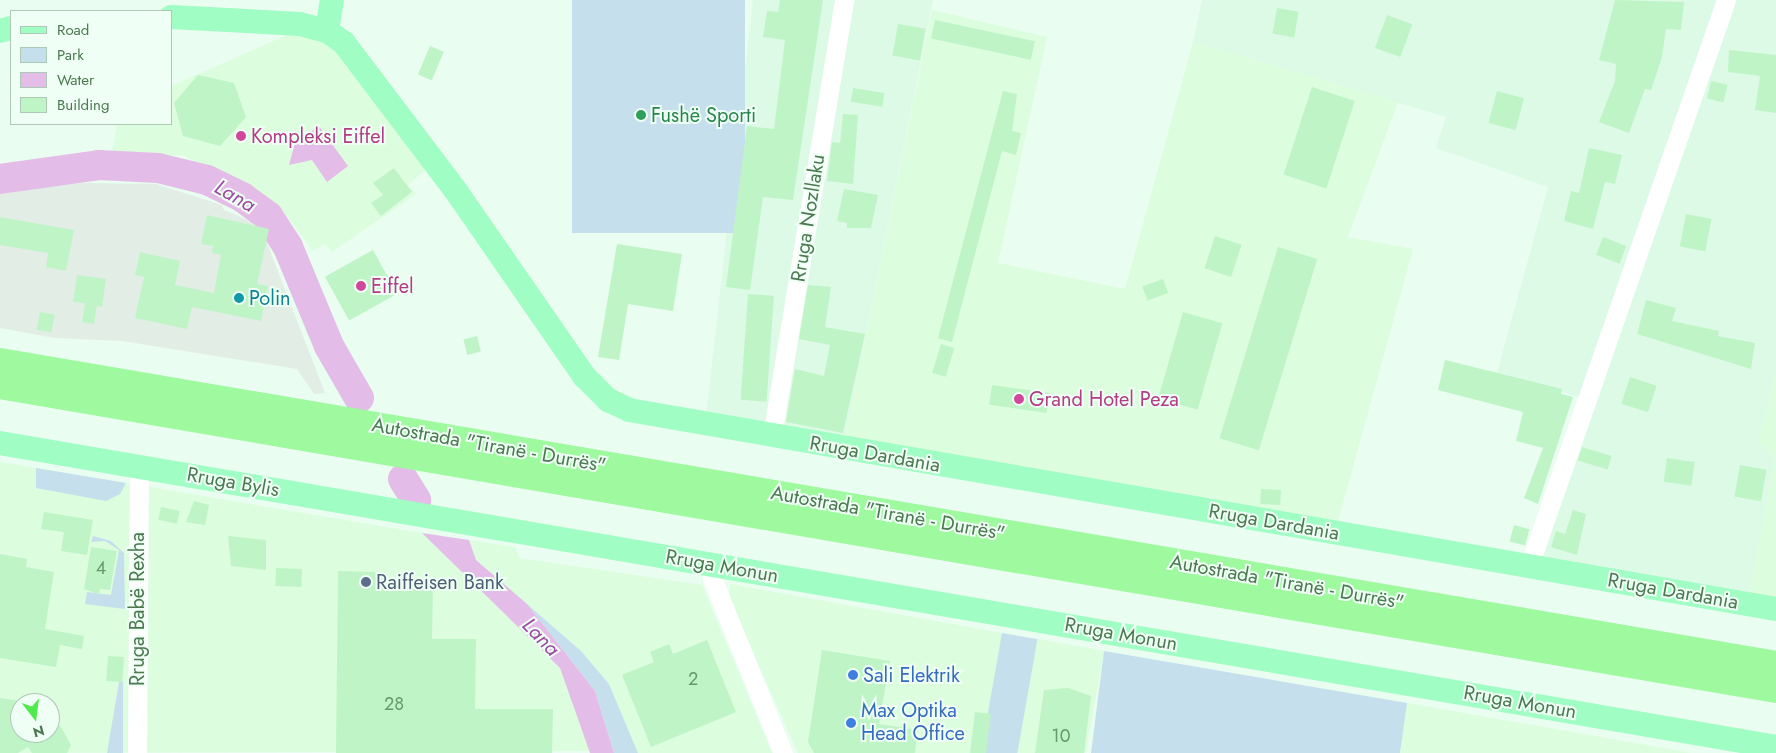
<!DOCTYPE html>
<meta charset="utf-8">
<style>
body{margin:0}
#map{position:relative;width:1776px;height:753px;overflow:hidden;background:#e9fdf0;font-family:Jost,sans-serif}
div>[style]{position:absolute}
[style*='--x']{left:calc(var(--x)*1px);top:calc(var(--y)*1px);width:calc(var(--w)*1px);rotate:calc(var(--a)*1deg)}
.residential>*{inset:0;background:#ddfae6}
.commercial>*{inset:0;background:#dcfdde;transform-origin:0 0}
.industrial>*{inset:0;background:#e2eee5}
.green>*{inset:0;background:#c6dfec;transform-origin:0 0}
.water>*{inset:0;background:#e4bce8}
.river>*{height:30px;margin:-15px;padding:0 15px;transform-origin:15px;border-radius:15px;background:#e4bce8}
.building>*{inset:0;background:#bff4c7;transform-origin:0 0}
.minor>*{height:19px;margin:-9.5px;padding:0 9.5px;transform-origin:9.5px;border-radius:9.5px;background:#fff}
.major>*{height:24px;margin:-12px;padding:0 12px;transform-origin:12px;border-radius:12px;background:#a0fdc3}
.highway>*{height:28px;margin:-14px;padding:0 14px;transform-origin:14px;border-radius:14px;background:#9ef99f}
.dots>*{width:14px;height:14px;translate:-50% -50%;box-sizing:border-box;border:2px solid #f0fff5;border-radius:50%}
span{translate:-50% -50%;white-space:nowrap;text-align:center;line-height:1.15;-webkit-text-stroke:4px #f0fff5;paint-order:stroke}
.number-label{font-size:18px;color:#68986e}
.number-label span{-webkit-text-stroke-width:0}
.leisure-label{font-size:20px;color:#27864d}
.left{translate:0 -50%;text-align:left}
.hotel-label{font-size:20px;color:#b23c85}
.street-label{font-size:20px;color:#4b7950}
.culture-label{font-size:20px;color:#0d838f}
.service-label{font-size:20px;color:#4e5e75}
.shop-label{font-size:20px;color:#366cbe}
.water-label{font-size:21px;color:#9c4ca3;font-style:italic}
.legend{position:absolute;left:10px;top:10px;width:162px;height:115px;box-sizing:border-box;background:#f0fff5;border:1px solid #aec9b3;margin:0;padding:6px 9px;list-style:none;font-size:15px;color:#4b7950}
.legend li{display:flex;align-items:center;gap:10px;height:25px}
.legend b{width:25px;border:1px solid #aec9b3}
.north{position:absolute;left:10px;top:693px;width:50px;height:50px;box-sizing:border-box;background:#f0fff5;border:1px solid #aec9b3;border-radius:50%;rotate:165deg;font-size:14px;font-weight:700;line-height:20px;text-align:center;color:#4b7950}
.north::after{content:'';display:block;margin:auto;width:18px;height:22px;background:#4fea4b;clip-path:polygon(50% 0,100% 100%,50% 72%,0 100%)}
</style>
<div id="map">
<div class="residential">
<i style="clip-path:polygon(753px 0,933px 0,843px 448px,705px 425px)"></i>
<i style="clip-path:polygon(1202px 0,1776px 0,1776px 370px,1759px 441px,1775px 460px,1747px 604px,1529px 566px,1587px 399px,1497px 373px,1548px 187px,1436px 148px,1446px 117px,1193px 42px)"></i>
</div>
<div class="commercial">
<i style="clip-path:polygon(932px 10px,1047px 37px,998px 263px,1125px 289px,1193px 42px,1398px 102px,1348px 237px,1413px 249px,1335px 532px,843px 448px)"></i>
<i style="clip-path:polygon(302px 34px,338px 48px,431px 165px,408px 185px,416px 194px,332px 252px,325px 244px,313px 251px,283px 211px,183px 155px,111px 159px,117px 124px,171px 124px,171px 86px,287px 35px)"></i>
<i style="clip-path:polygon(1776px 370px,1776px 609px,1747px 604px,1775px 460px,1759px 441px)"></i>
<i style="clip-path:polygon(evenodd,0 462px,422px 533px,560px 668px,590px 751px,0 753px,0 462px,20px 703px,50px 703px,50px 733px,20px 733px,20px 703px)"></i>
<i style="clip-path:polygon(469px 540px,515px 547px,519px 558px,702px 585px,772px 753px,638px 753px,609px 684px,581px 651px,476px 560px)"></i>
<i style="clip-path:polygon(730px 584px,1002px 633px,989px 753px,798px 753px,729px 598px)"></i>
<i style="left:1037px;top:639px;width:68px;height:115px;rotate:10deg"></i>
<i style="clip-path:polygon(1407px 703px,1691px 753px,1400px 753px)"></i>
</div>
<div class="industrial">
<i style="clip-path:polygon(83px 183px,156px 184px,222px 205px,224px 210px,260px 225px,325px 393px,314px 394px,297px 369px,122px 341px,55px 338px,0 328px,0 192px)"></i>
</div>
<div class="green">
<i style="left:572px;top:0;width:173px;height:233px"></i>
<i style="clip-path:polygon(36px 468px,126px 483px,120px 494px,106px 501px,36px 488px)"></i>
<i style="clip-path:polygon(93px 536px,111px 541px,124px 553px,125px 609px,85px 604px,87px 592px,111px 595px,119px 550px,105px 541px,91px 542px)"></i>
<i style="clip-path:polygon(527px 604px,581px 651px,609px 684px,638px 753px,614px 753px,595px 691px)"></i>
<i style="left:1002px;top:633px;width:36px;height:121px;rotate:10deg"></i>
<i style="clip-path:polygon(1104px 651px,1407px 703px,1400px 753px,1091px 753px)"></i>
<i style="clip-path:polygon(119px 682px,123px 682px,123px 753px,107px 753px)"></i>
</div>
<div class="water">
<i style="clip-path:polygon(319px 126px,348px 166px,327px 182px,312px 160px,289px 165px,295px 143px)"></i>
<i style="clip-path:polygon(422px 533px,469px 540px,476px 560px,527px 604px,595px 691px,614px 753px,590px 753px,560px 668px)"></i>
</div>
<div class="river">
<i style="--x:0;--y:179;--w:100;--a:-8"></i>
<i style="--x:99;--y:165;--w:59;--a:2.9"></i>
<i style="--x:158;--y:168;--w:50;--a:13.8"></i>
<i style="--x:207;--y:180;--w:39;--a:26"></i>
<i style="--x:242;--y:197;--w:32;--a:36"></i>
<i style="--x:268;--y:216;--w:37;--a:57"></i>
<i style="--x:288;--y:247;--w:107;--a:67.5"></i>
<i style="--x:329;--y:346;--w:60;--a:60"></i>
<i style="--x:403;--y:479;--w:25;--a:58"></i>
</div>
<div class="building">
<i style="clip-path:polygon(780px 0,823px 0,793px 200px,763px 197px,750px 290px,726px 287px,747px 126px,774px 129px,785px 40px,763px 37px,767px 11px,778px 12px)"></i>
<i style="clip-path:polygon(1615px 0,1684px 2px,1681px 30px,1666px 29px,1662px 57px,1651px 90px,1645px 89px,1629px 133px,1599px 122px,1615px 81px,1616px 64px,1599px 60px)"></i>
<i style="left:1277px;top:8px;width:22px;height:26px;rotate:10deg"></i>
<i style="left:1387px;top:15px;width:27px;height:35px;rotate:20deg"></i>
<i style="left:935px;top:20px;width:102px;height:19px;rotate:12deg"></i>
<i style="left:898px;top:24px;width:28px;height:32px;rotate:10deg"></i>
<i style="left:430px;top:46px;width:15px;height:31px;rotate:23deg"></i>
<i style="clip-path:polygon(1729px 50px,1776px 55px,1776px 113px,1755px 110px,1760px 76px,1728px 72px)"></i>
<i style="clip-path:polygon(198px 75px,234px 83px,246px 117px,220px 146px,183px 136px,174px 103px)"></i>
<i style="left:1711px;top:81px;width:17px;height:18px;rotate:13deg"></i>
<i style="left:1312px;top:87px;width:45px;height:92px;rotate:18deg"></i>
<i style="left:853px;top:88px;width:32px;height:14px;rotate:9deg"></i>
<i style="clip-path:polygon(1003px 91px,1017px 94px,1012px 131px,1021px 133px,1016px 155px,1002px 151px,952px 342px,938px 338px)"></i>
<i style="left:1497px;top:91px;width:28px;height:33px;rotate:15deg"></i>
<i style="clip-path:polygon(843px 114px,858px 115px,853px 184px,827px 181px,832px 142px,840px 143px)"></i>
<i style="clip-path:polygon(1589px 148px,1622px 155px,1615px 184px,1605px 182px,1593px 229px,1564px 221px,1571px 191px,1579px 193px)"></i>
<i style="clip-path:polygon(394px 168px,412px 192px,381px 216px,371px 203px,383px 195px,373px 183px)"></i>
<i style="clip-path:polygon(844px 189px,878px 195px,871px 228px,847px 228px,847px 223px,837px 221px)"></i>
<i style="left:1686px;top:214px;width:26px;height:33px;rotate:11deg"></i>
<i style="clip-path:polygon(207px 215px,269px 229px,257px 284px,268px 286px,261px 321px,192px 307px,187px 329px,135px 318px,144px 277px,135px 275px,140px 252px,180px 261px,175px 285px,214px 293px,221px 255px,212px 253px,213px 246px,201px 244px)"></i>
<i style="clip-path:polygon(0 217px,74px 230px,66px 271px,46px 267px,48px 253px,0 245px)"></i>
<i style="left:1215px;top:236px;width:28px;height:34px;rotate:18deg"></i>
<i style="left:1603px;top:237px;width:25px;height:19px;rotate:21deg"></i>
<i style="clip-path:polygon(617px 244px,682px 254px,673px 311px,628px 304px,619px 360px,598px 357px)"></i>
<i style="left:1278px;top:247px;width:41px;height:200px;rotate:17deg"></i>
<i style="left:373px;top:250px;width:50px;height:55px;rotate:61deg"></i>
<i style="clip-path:polygon(77px 275px,106px 279px,102px 307px,97px 306px,94px 324px,82px 322px,85px 303px,73px 302px)"></i>
<i style="left:1163px;top:279px;width:15px;height:22px;rotate:70deg"></i>
<i style="clip-path:polygon(808px 285px,831px 287px,825px 327px,865px 334px,843px 433px,786px 422px,795px 369px,824px 376px,830px 345px,799px 339px)"></i>
<i style="left:748px;top:294px;width:26px;height:106px;rotate:4deg"></i>
<i style="clip-path:polygon(1646px 300px,1676px 308px,1672px 321px,1719px 331px,1718px 336px,1755px 343px,1751px 369px,1637px 334px)"></i>
<i style="left:40px;top:312px;width:15px;height:18px;rotate:11deg"></i>
<i style="left:1183px;top:312px;width:41px;height:90px;rotate:16deg"></i>
<i style="left:477px;top:336px;width:16px;height:14px;rotate:76deg"></i>
<i style="left:941px;top:344px;width:14px;height:30px;rotate:17deg"></i>
<i style="clip-path:polygon(1445px 360px,1562px 389px,1561px 394px,1573px 397px,1538px 504px,1524px 498px,1543px 448px,1516px 441px,1523px 412px,1438px 390px)"></i>
<i style="left:1630px;top:377px;width:28px;height:28px;rotate:18deg"></i>
<i style="left:992px;top:385px;width:58px;height:20px;rotate:8deg"></i>
<i style="left:1582px;top:447px;width:31px;height:14px;rotate:17deg"></i>
<i style="left:1667px;top:458px;width:28px;height:24px;rotate:8deg"></i>
<i style="left:1740px;top:465px;width:27px;height:32px;rotate:10deg"></i>
<i style="left:1261px;top:489px;width:20px;height:15px;rotate:3deg"></i>
<i style="clip-path:polygon(194px 501px,209px 505px,205px 525px,186px 522px)"></i>
<i style="left:161px;top:507px;width:19px;height:13px;rotate:12deg"></i>
<i style="clip-path:polygon(1573px 510px,1586px 514px,1577px 555px,1551px 547px,1556px 531px,1565px 534px)"></i>
<i style="clip-path:polygon(44px 512px,93px 520px,87px 555px,61px 551px,64px 532px,41px 529px)"></i>
<i style="left:1514px;top:525px;width:16px;height:17px;rotate:15deg"></i>
<i style="clip-path:polygon(228px 536px,266px 540px,266px 570px,231px 566px)"></i>
<i style="clip-path:polygon(91px 547px,117px 551px,110px 590px,100px 589px,99px 594px,84px 589px)"></i>
<i style="clip-path:polygon(0 554px,27px 559px,26px 567px,54px 572px,45px 629px,84px 636px,82px 649px,60px 645px,56px 667px,0 658px)"></i>
<i style="left:276px;top:568px;width:26px;height:18px;rotate:2deg"></i>
<i style="clip-path:polygon(338px 571px,385px 572px,385px 586px,433px 586px,432px 639px,476px 639px,475px 709px,553px 709px,552px 753px,336px 753px)"></i>
<i style="clip-path:polygon(707px 640px,736px 712px,651px 747px,622px 675px,654px 662px,650px 652px,669px 644px,673px 654px)"></i>
<i style="clip-path:polygon(822px 650px,890px 661px,879px 724px,918px 730px,915px 753px,814px 753px,808px 742px)"></i>
<i style="left:108px;top:656px;width:16px;height:25px;rotate:4deg"></i>
<i style="clip-path:polygon(1068px 688px,1091px 696px,1084px 753px,1035px 753px,1044px 690px)"></i>
<i style="clip-path:polygon(0 698px,20px 701px,20px 733px,50px 733px,50px 721px,61px 727px,71px 745px,67px 753px,32px 753px,28px 747px,18px 753px,0 753px)"></i>
<i style="left:975px;top:712px;width:16px;height:41px;rotate:7deg"></i>
</div>
<div class="minor">
<i style="--x:772;--y:436;--w:442;--a:-80.6"></i>
<i style="--x:713;--y:564;--w:14;--a:94"></i>
<i style="--x:712;--y:578;--w:189;--a:67.9"></i>
<i style="--x:1529;--y:566;--w:599;--a:-70.81"></i>
<i style="--x:137;--y:753;--w:287;--a:-89.6"></i>
</div>
<div class="major">
<i style="--x:171;--y:17;--w:129;--a:3.1"></i>
<i style="--x:300;--y:24;--w:28;--a:15"></i>
<i style="--x:327;--y:31;--w:21;--a:35"></i>
<i style="--x:344;--y:43;--w:186;--a:52.9"></i>
<i style="--x:456;--y:191;--w:226;--a:55.3"></i>
<i style="--x:585;--y:377;--w:33;--a:45"></i>
<i style="--x:608;--y:400;--w:23;--a:25"></i>
<i style="--x:629;--y:410;--w:1164;--a:9.84"></i>
<i style="--x:0;--y:31;--w:11;--a:-15"></i>
<i style="--x:327;--y:31;--w:31;--a:-81"></i>
<i style="--x:0;--y:443;--w:1802;--a:9.71"></i>
</div>
<div class="highway">
<i style="--x:0;--y:362;--w:1802;--a:9.68"></i>
<i style="--x:0;--y:385;--w:1802;--a:9.71"></i>
</div>
<div class="dots">
<i style="left:641px;top:115px;background:#2e9e5b"></i>
<i style="left:241px;top:136px;background:#d1479c"></i>
<i style="left:361px;top:286px;background:#d1479c"></i>
<i style="left:239px;top:298px;background:#0f9aa8"></i>
<i style="left:1019px;top:399px;background:#d1479c"></i>
<i style="left:366px;top:582px;background:#5c6f8a"></i>
<i style="left:853px;top:675px;background:#3f7fe0"></i>
<i style="left:851px;top:723px;background:#3f7fe0"></i>
</div>
<div class="number-label">
<span style="left:101px;top:568px">4</span>
<span style="left:693px;top:679px">2</span>
<span style="left:394px;top:704px">28</span>
<span style="left:1061px;top:736px">10</span>
</div>
<div class="leisure-label">
<span class="left" style="left:651px;top:115px">Fushë Sporti</span>
</div>
<div class="hotel-label">
<span class="left" style="left:251px;top:136px">Kompleksi Eiffel</span>
<span class="left" style="left:371px;top:286px">Eiffel</span>
<span class="left" style="left:1029px;top:399px">Grand Hotel Peza</span>
</div>
<div class="street-label">
<span style="left:808px;top:218px;rotate:-81deg">Rruga Nozllaku</span>
<span style="left:489px;top:445px;rotate:10deg">Autostrada "Tiranë - Durrës"</span>
<span style="left:875px;top:454px;rotate:10deg">Rruga Dardania</span>
<span style="left:233px;top:482px;rotate:10deg">Rruga Bylis</span>
<span style="left:888px;top:513px;rotate:10deg">Autostrada "Tiranë - Durrës"</span>
<span style="left:1274px;top:522px;rotate:10deg">Rruga Dardania</span>
<span style="left:722px;top:566px;rotate:10deg">Rruga Monun</span>
<span style="left:1287px;top:582px;rotate:10deg">Autostrada "Tiranë - Durrës"</span>
<span style="left:1673px;top:591px;rotate:10deg">Rruga Dardania</span>
<span style="left:137px;top:609px;rotate:-90deg">Rruga Babë Rexha</span>
<span style="left:1121px;top:634px;rotate:10deg">Rruga Monun</span>
<span style="left:1520px;top:702px;rotate:10deg">Rruga Monun</span>
</div>
<div class="culture-label">
<span class="left" style="left:249px;top:298px">Polin</span>
</div>
<div class="service-label">
<span class="left" style="left:376px;top:582px">Raiffeisen Bank</span>
</div>
<div class="shop-label">
<span class="left" style="left:863px;top:675px">Sali Elektrik</span>
<span class="left" style="left:861px;top:722px">Max Optika<br>Head Office</span>
</div>
<div class="water-label">
<span style="left:235px;top:196px;rotate:30deg">Lana</span>
<span style="left:541px;top:637px;rotate:46deg">Lana</span>
</div>
<ul class="legend">
<li><b style="height:6px;background:#a0fdc3"></b>Road</li>
<li><b style="height:14px;background:#c6dfec"></b>Park</li>
<li><b style="height:14px;background:#e4bce8"></b>Water</li>
<li><b style="height:14px;background:#bff4c7"></b>Building</li>
</ul>
<div class="north">N</div>
</div>
